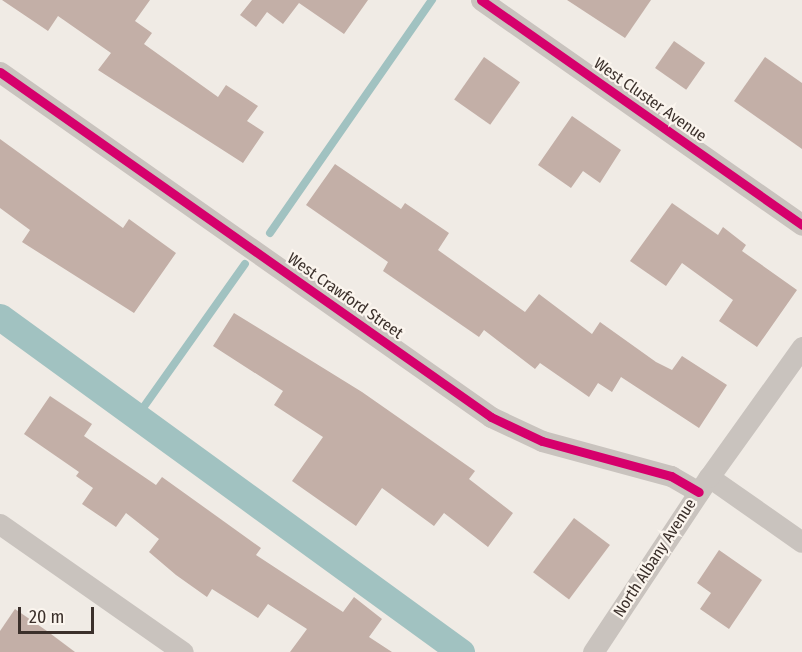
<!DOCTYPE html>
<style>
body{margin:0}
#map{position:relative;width:802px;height:652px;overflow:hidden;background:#f0ebe5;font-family:"Fira Sans Condensed",sans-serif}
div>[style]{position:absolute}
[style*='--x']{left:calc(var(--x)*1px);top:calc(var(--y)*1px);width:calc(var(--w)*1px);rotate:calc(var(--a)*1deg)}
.stream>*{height:8px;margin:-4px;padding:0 4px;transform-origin:4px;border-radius:4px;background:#a1c2c1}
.canal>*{height:27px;margin:-13.5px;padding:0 13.5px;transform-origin:13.5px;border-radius:13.5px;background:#a1c2c1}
.building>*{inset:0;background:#c3afa7;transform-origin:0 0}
.minor>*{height:21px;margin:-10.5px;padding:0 10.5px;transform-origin:10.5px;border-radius:10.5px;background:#c9c3be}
.cycleway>*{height:9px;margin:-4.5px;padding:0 4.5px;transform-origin:4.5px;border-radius:4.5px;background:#d6006c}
span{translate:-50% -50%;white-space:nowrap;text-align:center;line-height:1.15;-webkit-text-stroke:4.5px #fbf5ee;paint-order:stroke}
.street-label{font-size:16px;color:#3b302b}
.scale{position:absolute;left:18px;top:607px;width:76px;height:27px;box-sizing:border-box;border:3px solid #3b302b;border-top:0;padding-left:8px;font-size:18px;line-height:21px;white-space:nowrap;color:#3b302b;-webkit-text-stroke:4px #fbf5ee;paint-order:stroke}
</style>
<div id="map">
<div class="stream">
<i style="--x:270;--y:233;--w:284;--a:-55.2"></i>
<i style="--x:138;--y:415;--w:185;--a:-54.7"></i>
</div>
<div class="canal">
<i style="--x:0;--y:317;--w:570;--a:36.01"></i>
</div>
<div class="building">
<i style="clip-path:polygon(2px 0,150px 0,135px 21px,152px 33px,144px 44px,218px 97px,226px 85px,258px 106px,247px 121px,264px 132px,243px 163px,98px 70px,111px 53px,58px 16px,48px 31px)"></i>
<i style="clip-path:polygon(252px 0,368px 0,344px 34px,299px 3px,283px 24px,267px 12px,256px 27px,240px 15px)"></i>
<i style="clip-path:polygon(567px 0,651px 0,625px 38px)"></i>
<i style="left:674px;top:41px;width:38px;height:33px;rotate:35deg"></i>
<i style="left:484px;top:57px;width:44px;height:52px;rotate:35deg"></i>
<i style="clip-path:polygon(765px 57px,802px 83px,802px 149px,734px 101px)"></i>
<i style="clip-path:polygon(572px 116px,621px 150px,600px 183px,583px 171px,571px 188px,538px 165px)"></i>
<i style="clip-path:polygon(0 139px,123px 228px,129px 219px,176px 253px,134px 313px,22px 242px,30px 230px,0 208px)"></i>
<i style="clip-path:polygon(335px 164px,401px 209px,405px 203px,449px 233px,438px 250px,525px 312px,539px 294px,592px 334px,600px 322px,656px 362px,672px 370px,682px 356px,727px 385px,699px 428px,621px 377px,612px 392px,598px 383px,589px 397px,540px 363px,535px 369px,484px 330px,479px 337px,383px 271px,388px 262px,306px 205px)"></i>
<i style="clip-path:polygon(672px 203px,718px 235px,723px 227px,746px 245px,742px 251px,797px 290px,757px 347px,719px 321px,733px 300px,682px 263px,666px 286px,630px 261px)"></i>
<i style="clip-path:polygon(234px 313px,362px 392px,475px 471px,469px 479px,513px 513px,488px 547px,444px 513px,434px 526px,382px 488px,356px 526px,292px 481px,323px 437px,274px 405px,283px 391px,213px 346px)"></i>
<i style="clip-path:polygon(50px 396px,92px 424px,84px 436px,156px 485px,162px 477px,261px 548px,256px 555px,343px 612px,354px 597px,382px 619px,369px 637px,392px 652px,290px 652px,307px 629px,268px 604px,258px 618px,212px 589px,207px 597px,176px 575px,149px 552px,159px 539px,126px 513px,116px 527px,82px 504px,93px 488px,76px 476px,79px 472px,24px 434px)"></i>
<i style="left:574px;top:518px;width:45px;height:68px;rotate:37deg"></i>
<i style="clip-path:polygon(719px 550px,762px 580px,729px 629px,700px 609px,711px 593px,697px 583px)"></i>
<i style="clip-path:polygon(15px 609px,47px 631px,75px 652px,0 652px,0 631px)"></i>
</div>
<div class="minor">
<i style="--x:481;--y:0;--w:392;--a:35"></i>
<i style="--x:0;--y:72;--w:600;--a:35.09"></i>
<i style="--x:491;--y:417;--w:56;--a:25.2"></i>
<i style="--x:542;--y:441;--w:134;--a:15.2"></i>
<i style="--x:671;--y:476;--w:32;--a:30"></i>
<i style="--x:709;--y:477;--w:113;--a:35"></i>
<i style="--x:0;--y:524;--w:223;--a:35"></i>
<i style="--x:593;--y:652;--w:210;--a:-56.5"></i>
<i style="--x:709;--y:477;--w:160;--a:-54.4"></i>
</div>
<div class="cycleway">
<i style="--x:481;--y:0;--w:392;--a:35"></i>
<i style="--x:0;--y:72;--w:600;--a:35.09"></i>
<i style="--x:491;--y:417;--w:56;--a:25.2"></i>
<i style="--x:542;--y:441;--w:134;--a:15.2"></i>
<i style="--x:671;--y:476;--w:32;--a:30"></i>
</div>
<div class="street-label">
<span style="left:650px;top:100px;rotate:35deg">West Cluster Avenue</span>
<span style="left:345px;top:296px;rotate:35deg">West Crawford Street</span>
<span style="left:655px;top:558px;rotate:-57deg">North Albany Avenue</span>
</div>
<div class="scale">20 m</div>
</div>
